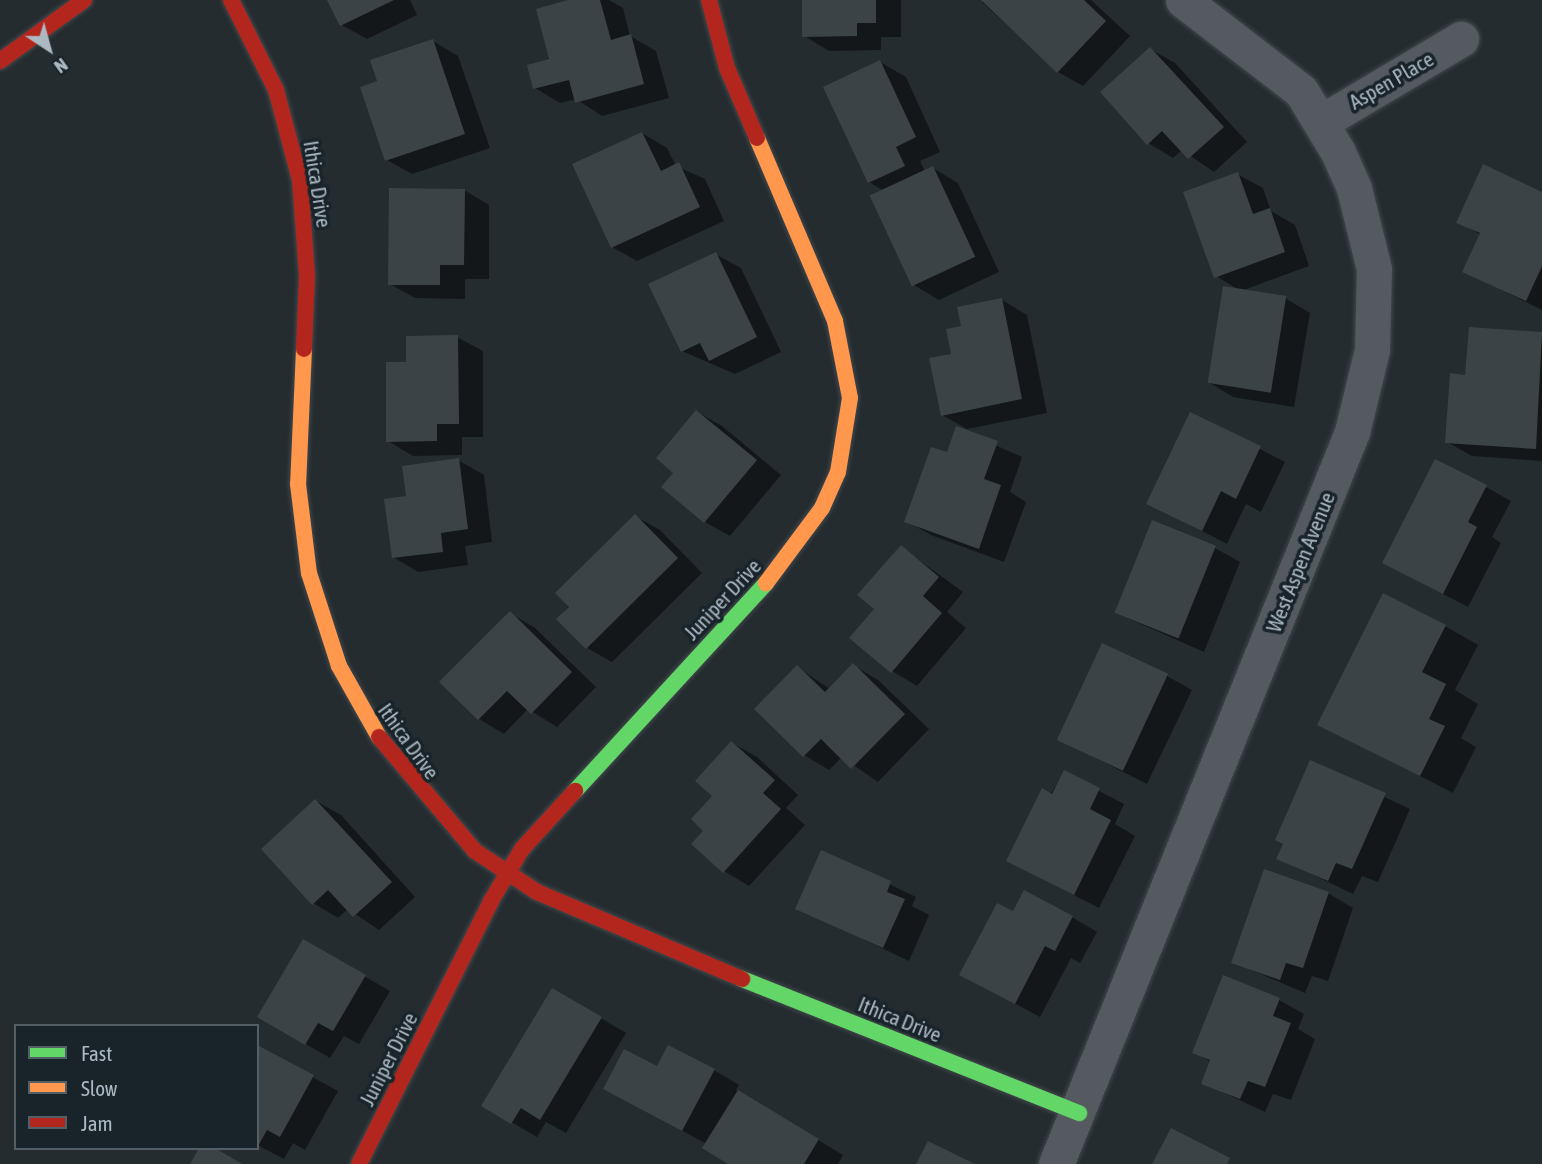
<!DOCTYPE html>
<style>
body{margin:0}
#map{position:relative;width:1542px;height:1164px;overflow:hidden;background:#242c30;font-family:"Asap Condensed",sans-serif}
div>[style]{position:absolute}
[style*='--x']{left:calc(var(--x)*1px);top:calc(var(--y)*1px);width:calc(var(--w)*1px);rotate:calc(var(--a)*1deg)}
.shadow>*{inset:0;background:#0007}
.building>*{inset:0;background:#3c4347;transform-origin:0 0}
.roads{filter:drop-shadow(0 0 2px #42484b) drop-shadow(0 0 2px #42484b)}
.street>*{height:35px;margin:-17.5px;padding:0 17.5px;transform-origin:17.5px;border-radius:17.5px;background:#545a5f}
.fast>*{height:16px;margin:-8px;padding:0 8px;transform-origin:8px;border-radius:8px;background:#63d668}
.slow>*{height:16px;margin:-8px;padding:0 8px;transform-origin:8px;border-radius:8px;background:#ff974d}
.jam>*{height:16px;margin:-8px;padding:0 8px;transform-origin:8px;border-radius:8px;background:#b3261e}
span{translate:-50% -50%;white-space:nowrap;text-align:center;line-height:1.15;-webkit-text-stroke:7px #18232a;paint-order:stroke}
.street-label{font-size:21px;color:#acb9c3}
.legend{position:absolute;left:14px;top:1024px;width:245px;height:126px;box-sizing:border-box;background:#18232a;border:2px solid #535f67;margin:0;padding:9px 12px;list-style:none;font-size:21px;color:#acb9c3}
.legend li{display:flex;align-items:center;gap:14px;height:35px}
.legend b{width:35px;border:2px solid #535f67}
.north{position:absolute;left:14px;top:14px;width:70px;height:70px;-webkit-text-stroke:5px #18232a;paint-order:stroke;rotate:144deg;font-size:19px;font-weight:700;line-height:28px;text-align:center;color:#acb9c3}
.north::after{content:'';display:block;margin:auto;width:24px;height:32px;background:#acb9c3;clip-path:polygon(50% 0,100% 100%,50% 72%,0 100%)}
</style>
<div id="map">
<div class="shadow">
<i style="clip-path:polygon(329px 0,410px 0,417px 15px,367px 39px,342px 25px)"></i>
<i style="clip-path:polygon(575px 0,609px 0,623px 8px,630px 36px,656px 51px,669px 98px,602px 116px,576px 99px,560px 103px,535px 88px)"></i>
<i style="clip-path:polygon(803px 0,901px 0,901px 37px,881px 37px,881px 50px,829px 51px,804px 36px)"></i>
<i style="clip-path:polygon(1091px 0,1130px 36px,1083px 86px,1058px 72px,982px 2px)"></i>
<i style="clip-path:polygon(433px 41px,458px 56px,490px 148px,412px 174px,387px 160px,379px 82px)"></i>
<i style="clip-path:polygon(1150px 49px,1175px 63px,1247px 142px,1214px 172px,1182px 150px,1173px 158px,1148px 143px)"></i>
<i style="clip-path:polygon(880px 62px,906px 77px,940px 152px,920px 161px,925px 172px,933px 168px,958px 183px,999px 272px,939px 300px,914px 285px,884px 191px,869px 182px)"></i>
<i style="clip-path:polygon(642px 133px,667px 148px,676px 166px,705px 179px,724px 221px,637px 261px,612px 247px)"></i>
<i style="clip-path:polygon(1237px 174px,1263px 188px,1271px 211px,1295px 225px,1309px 266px,1241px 291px,1285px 298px,1310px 313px,1294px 407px,1233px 397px,1208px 382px,1239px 290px,1216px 276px)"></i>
<i style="clip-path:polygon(464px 190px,489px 205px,489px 279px,465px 279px,465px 299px,415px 298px,390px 284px)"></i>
<i style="clip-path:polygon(1542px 194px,1542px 310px,1464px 271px,1481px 235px,1458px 222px)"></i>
<i style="clip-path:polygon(715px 254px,741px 268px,781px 352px,735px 374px,682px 351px)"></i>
<i style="clip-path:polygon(1002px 300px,1027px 315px,1047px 413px,967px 429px,942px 415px,953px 355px,963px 327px)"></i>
<i style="clip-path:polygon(1471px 329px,1542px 334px,1542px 461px,1472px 456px,1447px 442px,1467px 376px)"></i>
<i style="clip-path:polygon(457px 337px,483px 351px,483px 437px,462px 437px,462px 455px,413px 456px,388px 441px,408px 363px)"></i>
<i style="clip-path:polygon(697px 412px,722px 426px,781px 475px,730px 536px,705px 522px,676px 473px)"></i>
<i style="clip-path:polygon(1191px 414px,1285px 462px,1261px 512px,1246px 504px,1227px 544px,1148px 503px)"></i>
<i style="clip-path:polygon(957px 428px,1022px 457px,1010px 492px,1026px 502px,1004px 562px,931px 535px,906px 521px,948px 455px)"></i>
<i style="clip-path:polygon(458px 460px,484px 475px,492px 542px,465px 546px,468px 565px,418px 572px,393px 557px,408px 498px)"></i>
<i style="clip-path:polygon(1486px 487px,1511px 501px,1492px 537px,1501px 543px,1468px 607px,1409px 576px)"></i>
<i style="clip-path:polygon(635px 516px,660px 530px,702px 573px,612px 662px,587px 648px,559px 619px)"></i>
<i style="clip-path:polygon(901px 547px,963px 592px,947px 612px,966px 628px,917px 686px,892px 671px,876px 609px)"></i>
<i style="clip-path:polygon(1215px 548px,1240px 562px,1204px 652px,1116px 613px)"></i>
<i style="clip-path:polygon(510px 613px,535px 628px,596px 687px,557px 727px,528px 709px,504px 734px,479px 719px,442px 682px)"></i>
<i style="clip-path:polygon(1445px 626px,1478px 645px,1455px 690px,1478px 704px,1461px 738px,1476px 747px,1453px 793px,1319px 724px)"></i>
<i style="clip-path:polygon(853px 665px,878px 680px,929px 729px,878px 782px,842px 757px,829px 770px,804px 755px,797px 667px,830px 689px)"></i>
<i style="clip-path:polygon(1167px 676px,1192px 690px,1147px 784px,1058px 739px)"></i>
<i style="clip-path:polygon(732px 743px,757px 757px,798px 795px,786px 808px,805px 825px,749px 886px,724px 871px,706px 831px)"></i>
<i style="clip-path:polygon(1311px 762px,1410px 809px,1378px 882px,1362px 876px,1353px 894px,1278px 858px)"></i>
<i style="clip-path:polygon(1064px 773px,1124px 804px,1115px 824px,1135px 836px,1099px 908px,1008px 861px)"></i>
<i style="clip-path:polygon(316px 801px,341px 815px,415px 897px,379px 930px,348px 909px,338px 918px,313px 903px)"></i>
<i style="clip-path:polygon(822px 852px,916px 897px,912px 906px,929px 915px,909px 961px,797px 908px)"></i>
<i style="clip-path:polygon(1328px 893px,1353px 908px,1328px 981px,1312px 976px,1305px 993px,1233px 962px)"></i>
<i style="clip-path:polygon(1014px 914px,1072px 917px,1097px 932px,1080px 963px,1071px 958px,1040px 1017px,986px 988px)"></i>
<i style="clip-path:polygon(303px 941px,390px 991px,359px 1044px,344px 1036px,330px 1058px,259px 1017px)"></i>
<i style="clip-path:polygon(553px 990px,626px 1033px,566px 1133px,546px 1122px,537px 1137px,484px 1106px)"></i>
<i style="clip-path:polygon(1279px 1000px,1304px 1014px,1298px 1029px,1315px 1039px,1291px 1100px,1273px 1094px,1265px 1112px,1203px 1083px,1211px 1062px,1194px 1052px)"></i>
<i style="clip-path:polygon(257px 1047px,338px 1091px,305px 1150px,293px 1143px,284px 1159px,257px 1145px)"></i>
<i style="clip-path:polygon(658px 1068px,714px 1070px,739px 1085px,736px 1090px,843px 1155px,838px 1164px,731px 1164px,707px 1144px,630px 1103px)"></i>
</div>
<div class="building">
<i style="clip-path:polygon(327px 0,394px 0,340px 26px)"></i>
<i style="clip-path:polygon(568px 0,600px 0,611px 40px,631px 34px,644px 84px,575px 103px,569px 80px,533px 89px,527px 65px,549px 59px,536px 9px)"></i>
<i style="clip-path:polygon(802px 0,876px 0,876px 23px,857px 23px,857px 36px,802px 37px)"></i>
<i style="clip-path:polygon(981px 0,1084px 0,1106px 21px,1057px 73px)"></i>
<i style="clip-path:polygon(433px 39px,465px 134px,385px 161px,360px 87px,377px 81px,370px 60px)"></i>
<i style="clip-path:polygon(1150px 47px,1224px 127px,1188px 159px,1162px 131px,1147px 145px,1100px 92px)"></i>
<i style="clip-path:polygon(880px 60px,916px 137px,896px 147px,905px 166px,868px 183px,823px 87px)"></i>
<i style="clip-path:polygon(642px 132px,661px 171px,679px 162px,700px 207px,611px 248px,572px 164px)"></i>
<i style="clip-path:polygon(1483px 164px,1542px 192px,1542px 266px,1526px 301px,1462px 272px,1480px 233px,1456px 223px)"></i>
<i style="left:933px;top:166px;width:100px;height:70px;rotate:65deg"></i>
<i style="clip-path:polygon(1238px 172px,1253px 214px,1270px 208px,1285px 252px,1214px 278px,1183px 192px)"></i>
<i style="clip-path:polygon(389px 188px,465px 189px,464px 265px,440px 265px,440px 285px,388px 285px)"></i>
<i style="clip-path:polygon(716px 252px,757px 337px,709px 361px,700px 343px,681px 352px,648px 284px)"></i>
<i style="left:1223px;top:286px;width:64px;height:98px;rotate:9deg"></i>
<i style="clip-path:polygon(1002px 298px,1022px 399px,941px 416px,929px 358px,951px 354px,946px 329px,961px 326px,957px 307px)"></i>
<i style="clip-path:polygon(1469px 327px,1542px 332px,1536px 449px,1445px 443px,1450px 373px,1465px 375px)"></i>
<i style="clip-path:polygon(458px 335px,459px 424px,437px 424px,437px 441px,386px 442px,386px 362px,406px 362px,406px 336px)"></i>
<i style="clip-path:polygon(696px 410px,757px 460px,704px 523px,661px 487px,673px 473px,656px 458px)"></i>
<i style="clip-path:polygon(1190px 412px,1261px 446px,1236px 499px,1221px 491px,1202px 531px,1146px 504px)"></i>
<i style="clip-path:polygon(956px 426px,998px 441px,984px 479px,1001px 485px,979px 549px,904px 522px,931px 447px,947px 452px)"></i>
<i style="clip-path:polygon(459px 458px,468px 529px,441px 533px,443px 552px,392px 558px,384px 499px,406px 496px,402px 466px)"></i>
<i style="clip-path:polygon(1435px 459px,1487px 485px,1468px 522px,1477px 527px,1443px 594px,1382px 563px)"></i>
<i style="clip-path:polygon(635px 514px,678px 558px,586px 649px,556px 619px,569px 607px,555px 593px)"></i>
<i style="left:1152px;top:520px;width:69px;height:100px;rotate:22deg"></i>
<i style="clip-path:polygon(901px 545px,939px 577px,923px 596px,942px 613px,891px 673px,849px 638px,874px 609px,857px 595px)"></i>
<i style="clip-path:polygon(1383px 593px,1446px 625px,1422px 672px,1446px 684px,1429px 719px,1445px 726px,1420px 776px,1317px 725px)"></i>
<i style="clip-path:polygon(510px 611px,572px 672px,531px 714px,507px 691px,478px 720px,439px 682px)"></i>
<i style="left:1102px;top:643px;width:73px;height:107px;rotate:25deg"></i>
<i style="clip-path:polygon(853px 663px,905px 714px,851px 769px,821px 739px,803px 757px,754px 709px,797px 665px,825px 692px)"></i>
<i style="clip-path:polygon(731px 741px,775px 780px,763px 793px,781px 809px,723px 873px,691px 844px,703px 831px,691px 819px,712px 796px,695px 781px)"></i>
<i style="clip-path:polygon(1310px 760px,1386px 793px,1352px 869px,1336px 863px,1328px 881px,1276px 859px,1283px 844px,1275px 840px)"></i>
<i style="clip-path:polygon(1064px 770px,1100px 788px,1090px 809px,1111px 820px,1074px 895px,1006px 861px,1042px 788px,1052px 794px)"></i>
<i style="clip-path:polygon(315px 799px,392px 882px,353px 917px,328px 890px,312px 905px,261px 849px)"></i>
<i style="clip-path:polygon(821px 850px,891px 881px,887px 892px,905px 899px,883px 948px,795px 909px)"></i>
<i style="clip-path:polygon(1264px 869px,1329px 892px,1303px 968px,1286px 963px,1280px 980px,1231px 963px)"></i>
<i style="clip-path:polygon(1024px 890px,1073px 916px,1055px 951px,1045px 946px,1015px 1004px,959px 975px,997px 903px,1013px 911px)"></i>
<i style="clip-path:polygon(303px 939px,366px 975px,333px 1031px,318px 1023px,305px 1045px,257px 1017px)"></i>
<i style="clip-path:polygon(1223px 975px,1280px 998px,1273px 1016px,1291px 1023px,1265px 1087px,1248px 1081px,1240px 1099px,1201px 1084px,1210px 1060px,1192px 1053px)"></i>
<i style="clip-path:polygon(552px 988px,602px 1017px,540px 1120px,521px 1108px,511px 1124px,481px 1106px)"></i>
<i style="clip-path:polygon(257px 1045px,314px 1075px,280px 1137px,267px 1130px,257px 1148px)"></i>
<i style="clip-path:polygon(668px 1045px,715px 1069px,682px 1131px,603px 1089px,624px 1049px,657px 1066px)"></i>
<i style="clip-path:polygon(738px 1090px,819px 1139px,804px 1164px,728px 1164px,702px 1148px)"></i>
<i style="clip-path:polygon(1171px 1128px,1230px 1158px,1227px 1164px,1152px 1164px)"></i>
<i style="clip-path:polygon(928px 1141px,975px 1164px,916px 1164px)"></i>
<i style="clip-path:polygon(199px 1148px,215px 1148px,242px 1164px,190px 1164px)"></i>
</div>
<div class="roads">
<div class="street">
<i style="--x:1321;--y:122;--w:163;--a:-30.7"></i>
<i style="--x:1056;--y:1164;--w:790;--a:-67.98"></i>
<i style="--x:1352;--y:432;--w:84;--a:-76.3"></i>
<i style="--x:1372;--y:350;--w:81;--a:-88.6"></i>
<i style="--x:1374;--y:269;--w:83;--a:-103.9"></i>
<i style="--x:1354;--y:188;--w:39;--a:-114"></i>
<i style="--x:1338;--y:152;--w:71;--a:-121.2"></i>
<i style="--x:1301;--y:91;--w:149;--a:-142.4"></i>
</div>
<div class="fast">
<i style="--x:575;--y:791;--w:282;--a:-47.4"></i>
<i style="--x:742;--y:979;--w:363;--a:21.7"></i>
</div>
<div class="slow">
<i style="--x:757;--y:138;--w:199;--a:66.9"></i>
<i style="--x:835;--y:321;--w:78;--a:79"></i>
<i style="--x:850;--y:398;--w:75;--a:99.2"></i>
<i style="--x:838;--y:472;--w:39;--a:114"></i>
<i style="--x:822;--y:508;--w:94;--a:126.7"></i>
<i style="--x:304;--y:349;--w:135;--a:92.5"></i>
<i style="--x:298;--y:484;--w:90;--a:83"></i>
<i style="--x:309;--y:573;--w:98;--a:72.1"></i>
<i style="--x:339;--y:666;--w:81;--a:60.6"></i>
</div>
<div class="jam">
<i style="--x:231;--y:0;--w:101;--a:63.4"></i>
<i style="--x:276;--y:90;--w:93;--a:75.1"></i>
<i style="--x:300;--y:180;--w:96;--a:85.8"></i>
<i style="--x:307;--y:276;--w:73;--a:92.4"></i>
<i style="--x:709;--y:0;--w:70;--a:75.2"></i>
<i style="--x:727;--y:68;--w:76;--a:66.8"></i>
<i style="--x:0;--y:61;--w:104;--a:-36"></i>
<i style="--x:379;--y:737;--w:149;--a:49.9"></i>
<i style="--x:475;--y:851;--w:74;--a:33.5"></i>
<i style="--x:537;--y:892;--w:223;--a:23"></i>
<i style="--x:359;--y:1164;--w:294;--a:-63.3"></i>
<i style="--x:491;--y:901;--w:61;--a:-59.2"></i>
<i style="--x:522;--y:849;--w:79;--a:-47.6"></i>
</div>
</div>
<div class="street-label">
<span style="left:1391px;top:80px;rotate:-30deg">Aspen Place</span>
<span style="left:318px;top:184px;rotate:81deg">Ithica Drive</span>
<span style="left:1300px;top:562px;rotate:-68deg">West Aspen Avenue</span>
<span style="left:722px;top:599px;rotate:-47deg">Juniper Drive</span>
<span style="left:409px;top:741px;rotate:54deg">Ithica Drive</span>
<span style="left:900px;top:1019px;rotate:22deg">Ithica Drive</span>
<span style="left:388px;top:1059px;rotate:-63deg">Juniper Drive</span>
</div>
<ul class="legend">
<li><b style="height:9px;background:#63d668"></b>Fast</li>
<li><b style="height:9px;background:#ff974d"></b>Slow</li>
<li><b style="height:9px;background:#b3261e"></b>Jam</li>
</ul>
<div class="north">N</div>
</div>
